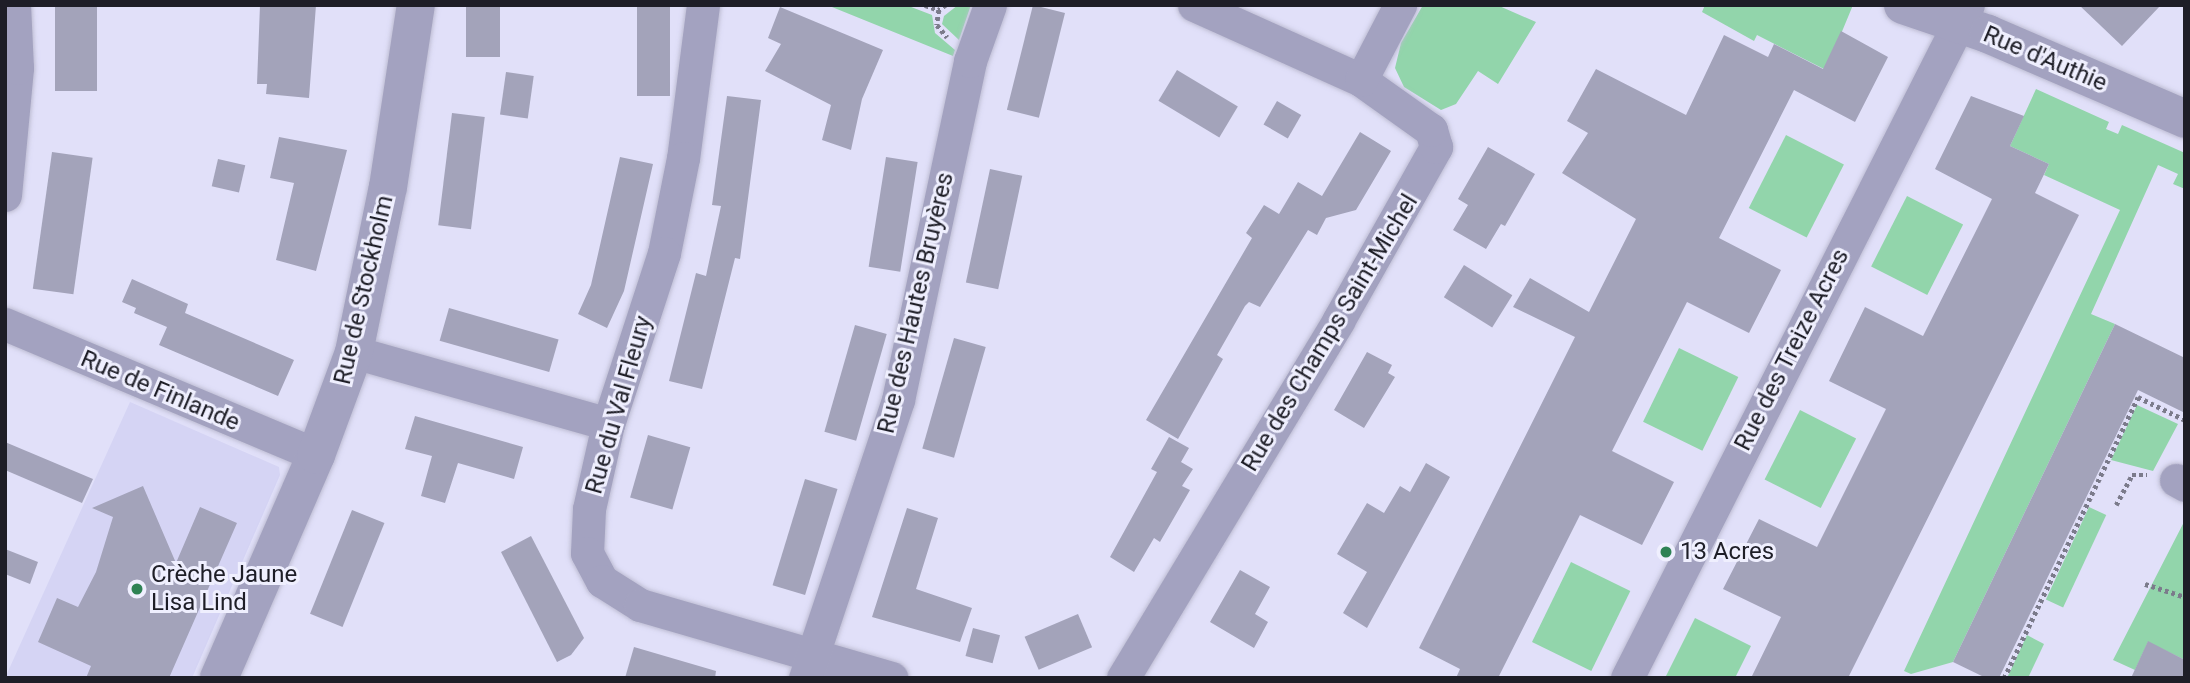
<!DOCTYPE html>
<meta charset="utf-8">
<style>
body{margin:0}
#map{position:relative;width:2190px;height:683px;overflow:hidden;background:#e1e0f9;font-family:Roboto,sans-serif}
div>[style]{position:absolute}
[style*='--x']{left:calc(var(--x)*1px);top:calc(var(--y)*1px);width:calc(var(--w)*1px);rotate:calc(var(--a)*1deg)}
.built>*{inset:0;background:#d5d4f4}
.green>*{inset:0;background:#92d5ab;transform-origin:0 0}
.building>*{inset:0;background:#a3a3ba;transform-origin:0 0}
.path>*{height:4.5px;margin-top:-2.25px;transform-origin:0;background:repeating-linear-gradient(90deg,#7b7b8b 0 3.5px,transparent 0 7px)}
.roads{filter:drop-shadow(0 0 2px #bebdd3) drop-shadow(0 0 2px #bebdd3)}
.minor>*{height:33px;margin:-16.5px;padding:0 16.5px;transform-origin:16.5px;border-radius:16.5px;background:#a3a2c0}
.tertiary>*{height:38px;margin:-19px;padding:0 19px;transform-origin:19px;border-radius:19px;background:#a3a2c0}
.dots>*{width:19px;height:19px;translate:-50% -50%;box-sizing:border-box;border:4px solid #efeffe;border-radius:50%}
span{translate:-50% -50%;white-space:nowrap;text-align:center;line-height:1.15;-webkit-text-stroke:6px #efeffe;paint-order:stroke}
.street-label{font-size:24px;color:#1e1e27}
.poi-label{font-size:24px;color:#1e1e27}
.left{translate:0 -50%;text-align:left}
.frame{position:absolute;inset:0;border:7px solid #1e1e27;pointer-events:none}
</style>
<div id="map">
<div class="built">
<i style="clip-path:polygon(130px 402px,279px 467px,280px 475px,192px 678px,5px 678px)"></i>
</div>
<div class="green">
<i style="clip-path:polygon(827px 5px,906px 5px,932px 15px,935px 33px,955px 50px,953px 56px)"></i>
<i style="clip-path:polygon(958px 5px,971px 5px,959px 40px,942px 24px,944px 16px)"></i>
<i style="clip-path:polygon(1423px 5px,1497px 5px,1536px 22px,1498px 84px,1478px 71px,1456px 104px,1441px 110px,1404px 87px,1395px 68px,1401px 43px)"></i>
<i style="clip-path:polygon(1705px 5px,1853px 5px,1826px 70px,1757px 35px,1754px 41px,1702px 12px)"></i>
<i style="clip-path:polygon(2036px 89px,2109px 122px,2106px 129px,2118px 134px,2122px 125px,2185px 153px,2185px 189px,2173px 184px,2178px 174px,2158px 165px,2091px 314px,2115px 324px,1953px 662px,1911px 674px,1904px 671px,2120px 210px,2044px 175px,2049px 164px,2010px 146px)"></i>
<i style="left:1786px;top:135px;width:65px;height:82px;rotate:27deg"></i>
<i style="left:1907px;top:196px;width:63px;height:79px;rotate:27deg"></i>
<i style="left:1679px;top:348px;width:66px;height:82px;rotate:26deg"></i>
<i style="clip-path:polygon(2137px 405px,2178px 424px,2153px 471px,2111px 460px)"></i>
<i style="left:1800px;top:410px;width:63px;height:78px;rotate:27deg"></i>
<i style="left:2089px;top:507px;width:19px;height:102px;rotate:25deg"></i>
<i style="clip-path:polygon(2185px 520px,2185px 660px,2148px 642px,2135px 670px,2113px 660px)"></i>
<i style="left:1571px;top:562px;width:66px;height:89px;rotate:26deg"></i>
<i style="clip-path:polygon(1695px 618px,1751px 646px,1735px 678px,1665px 678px)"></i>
<i style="clip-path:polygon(2027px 635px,2044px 644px,2028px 678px,2007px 678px)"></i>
</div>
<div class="building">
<i style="left:55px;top:5px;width:42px;height:86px"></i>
<i style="clip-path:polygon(260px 5px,316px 5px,309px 98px,266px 94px,267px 84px,257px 84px)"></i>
<i style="left:466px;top:5px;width:34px;height:52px"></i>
<i style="left:637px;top:5px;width:33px;height:91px"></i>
<i style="left:1033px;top:5px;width:33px;height:108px;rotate:14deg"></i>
<i style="clip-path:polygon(2079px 5px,2161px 5px,2122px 46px)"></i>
<i style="clip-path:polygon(780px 7px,883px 50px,862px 99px,851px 150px,822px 140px,831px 105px,765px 71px,781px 44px,768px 38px)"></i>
<i style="clip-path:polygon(1841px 31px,1888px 57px,1855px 122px,1794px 90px,1719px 238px,1781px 270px,1749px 333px,1687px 302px,1612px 451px,1674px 482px,1642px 545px,1580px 515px,1498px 678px,1456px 678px,1460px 669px,1419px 648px,1575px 337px,1513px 307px,1530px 278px,1589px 312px,1636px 219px,1562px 173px,1588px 133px,1567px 121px,1596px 69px,1686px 115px,1724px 35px,1768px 57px,1774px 44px,1823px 69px)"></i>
<i style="left:1177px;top:70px;width:71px;height:36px;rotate:31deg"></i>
<i style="left:506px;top:72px;width:28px;height:43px;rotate:8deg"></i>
<i style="clip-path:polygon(727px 96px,761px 100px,740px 259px,735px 258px,702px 389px,669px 381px,696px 273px,706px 276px,721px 206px,712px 205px)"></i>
<i style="clip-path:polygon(1971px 96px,2024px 116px,2010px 146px,2049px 164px,2035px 193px,2079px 215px,1848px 678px,1751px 678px,1781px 617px,1723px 589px,1759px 519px,1817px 547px,1886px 409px,1829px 381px,1865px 307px,1923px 336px,1980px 223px,1992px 199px,1935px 169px)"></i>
<i style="left:1277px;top:101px;width:28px;height:27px;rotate:30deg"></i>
<i style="left:452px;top:113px;width:33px;height:113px;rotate:7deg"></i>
<i style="clip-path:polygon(1360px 132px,1391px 151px,1356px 210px,1326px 218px,1317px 235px,1308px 230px,1260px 307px,1249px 302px,1245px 306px,1217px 355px,1223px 359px,1178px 439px,1146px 420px,1252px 238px,1246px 233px,1264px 205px,1279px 214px,1298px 182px,1322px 196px)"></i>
<i style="clip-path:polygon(279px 137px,347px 150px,316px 271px,276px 260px,294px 183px,270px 178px)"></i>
<i style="clip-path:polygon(1488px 147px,1535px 174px,1505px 226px,1501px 224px,1486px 249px,1453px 230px,1468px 205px,1458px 199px)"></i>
<i style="left:52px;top:152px;width:41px;height:138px;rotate:8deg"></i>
<i style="clip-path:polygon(620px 157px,653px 164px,624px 291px,607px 328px,578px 314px,591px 285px)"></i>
<i style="left:886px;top:157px;width:32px;height:111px;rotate:9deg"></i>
<i style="left:218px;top:159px;width:28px;height:28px;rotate:13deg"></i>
<i style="left:990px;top:169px;width:33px;height:116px;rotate:12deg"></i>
<i style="left:1464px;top:265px;width:57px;height:38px;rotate:32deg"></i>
<i style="clip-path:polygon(132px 279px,188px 304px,185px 313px,294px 360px,278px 396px,159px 345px,167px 327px,134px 313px,136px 308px,122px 302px)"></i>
<i style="left:449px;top:308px;width:114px;height:34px;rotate:16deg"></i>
<i style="clip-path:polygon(2115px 324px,2185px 358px,2185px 413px,2138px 390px,1999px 678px,1986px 678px,1953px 662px)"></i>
<i style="left:855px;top:325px;width:33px;height:111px;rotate:16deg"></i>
<i style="left:954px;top:338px;width:33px;height:115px;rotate:16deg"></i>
<i style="clip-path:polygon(1367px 352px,1392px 365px,1388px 373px,1395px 377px,1364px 428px,1334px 410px)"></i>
<i style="clip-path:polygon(415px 416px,523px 447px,514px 479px,458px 463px,445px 503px,421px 496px,432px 456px,405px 449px)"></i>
<i style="left:648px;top:435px;width:44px;height:65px;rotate:16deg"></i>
<i style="clip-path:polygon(1169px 437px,1189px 448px,1181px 462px,1193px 469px,1182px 486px,1190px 490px,1160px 542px,1154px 538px,1134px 572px,1110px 557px,1157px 472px,1151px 469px)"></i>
<i style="clip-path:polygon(5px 442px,93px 479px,82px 503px,5px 470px)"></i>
<i style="clip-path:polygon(1426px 463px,1450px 477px,1367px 628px,1343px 613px,1367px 572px,1337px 554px,1367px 503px,1384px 513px,1400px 486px,1410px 492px)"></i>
<i style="left:805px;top:479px;width:34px;height:111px;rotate:17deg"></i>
<i style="clip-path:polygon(143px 486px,176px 563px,200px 507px,237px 523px,169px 678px,86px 678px,91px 666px,38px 642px,57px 598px,78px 607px,96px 572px,113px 517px,92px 508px)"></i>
<i style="clip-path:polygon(907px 508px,938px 518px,916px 589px,972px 608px,960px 642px,872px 617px)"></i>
<i style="left:352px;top:510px;width:35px;height:112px;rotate:22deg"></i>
<i style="clip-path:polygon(531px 536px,584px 638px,571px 655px,557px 662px,501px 552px)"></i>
<i style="clip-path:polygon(5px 549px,38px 562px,30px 584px,5px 574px)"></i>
<i style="clip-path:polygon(1240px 570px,1270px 587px,1255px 614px,1268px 622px,1254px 648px,1210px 622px)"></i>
<i style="left:1078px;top:614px;width:36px;height:58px;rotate:67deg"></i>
<i style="left:973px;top:628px;width:28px;height:29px;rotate:15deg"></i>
<i style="clip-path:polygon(2148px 641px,2185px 660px,2185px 678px,2131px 678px)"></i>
<i style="clip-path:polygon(634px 647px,716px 671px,715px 678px,625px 678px)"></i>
</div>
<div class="path">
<i style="--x:925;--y:5;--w:15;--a:20"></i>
<i style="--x:946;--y:5;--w:9;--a:144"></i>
<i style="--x:939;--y:10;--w:15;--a:98"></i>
<i style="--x:937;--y:25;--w:16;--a:50"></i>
<i style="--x:2116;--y:505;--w:34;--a:-62"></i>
<i style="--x:2132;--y:475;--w:15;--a:0"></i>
<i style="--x:2145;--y:584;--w:42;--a:18"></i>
<i style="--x:2004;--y:678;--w:311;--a:-64.5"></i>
<i style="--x:2138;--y:397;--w:52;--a:26.1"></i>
</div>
<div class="roads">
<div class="minor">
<i style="--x:703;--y:5;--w:154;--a:97.4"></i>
<i style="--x:683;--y:158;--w:97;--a:101.3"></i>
<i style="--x:664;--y:253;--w:180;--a:108.1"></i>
<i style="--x:608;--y:424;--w:87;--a:102.6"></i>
<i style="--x:589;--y:509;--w:44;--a:92.6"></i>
<i style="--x:587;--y:553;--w:32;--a:62"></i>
<i style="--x:602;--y:581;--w:45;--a:32.3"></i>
<i style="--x:640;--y:605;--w:262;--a:16.2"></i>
<i style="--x:1194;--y:5;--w:183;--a:24.2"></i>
<i style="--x:5;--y:195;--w:128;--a:-84.6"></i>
<i style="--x:17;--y:68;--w:63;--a:-92.7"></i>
<i style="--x:5;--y:324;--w:337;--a:22.8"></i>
<i style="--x:354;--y:352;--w:264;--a:15.8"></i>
<i style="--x:2176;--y:480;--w:10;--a:29"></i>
<i style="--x:805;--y:678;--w:293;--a:-71.5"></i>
<i style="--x:898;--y:400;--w:347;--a:-78"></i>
<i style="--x:970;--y:61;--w:59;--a:-70.3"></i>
<i style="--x:1123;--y:678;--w:417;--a:-58.9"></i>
<i style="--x:1338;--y:321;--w:200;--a:-60.6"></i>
<i style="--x:1436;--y:147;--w:18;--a:-106"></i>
<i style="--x:1431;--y:130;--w:86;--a:-144.5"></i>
<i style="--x:1361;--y:80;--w:85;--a:-62.5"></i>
<i style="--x:1627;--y:678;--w:754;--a:-63.13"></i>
</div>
<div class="tertiary">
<i style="--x:1903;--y:5;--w:90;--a:18.8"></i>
<i style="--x:1988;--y:34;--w:215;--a:23.3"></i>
<i style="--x:219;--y:678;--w:243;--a:-66.5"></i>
<i style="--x:316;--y:455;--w:110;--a:-69.7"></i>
<i style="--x:354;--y:352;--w:168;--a:-78.4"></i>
<i style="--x:388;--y:187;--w:184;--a:-81.3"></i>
</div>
</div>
<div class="dots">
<i style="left:1666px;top:552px;background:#2e8254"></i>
<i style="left:137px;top:589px;background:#2e8254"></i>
</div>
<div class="street-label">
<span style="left:2045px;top:59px;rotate:23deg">Rue d'Authie</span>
<span style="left:364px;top:290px;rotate:-77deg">Rue de Stockholm</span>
<span style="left:916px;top:303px;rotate:-77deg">Rue des Hautes Bruyères</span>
<span style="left:1330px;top:333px;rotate:-59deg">Rue des Champs Saint-Michel</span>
<span style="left:1792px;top:350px;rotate:-63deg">Rue des Treize Acres</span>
<span style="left:160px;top:391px;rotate:23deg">Rue de Finlande</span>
<span style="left:619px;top:405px;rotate:-74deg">Rue du Val Fleury</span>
</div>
<div class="poi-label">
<span class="left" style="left:1680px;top:552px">13 Acres</span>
<span class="left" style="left:151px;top:589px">Crèche Jaune<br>Lisa Lind</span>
</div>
<div class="frame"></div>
</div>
